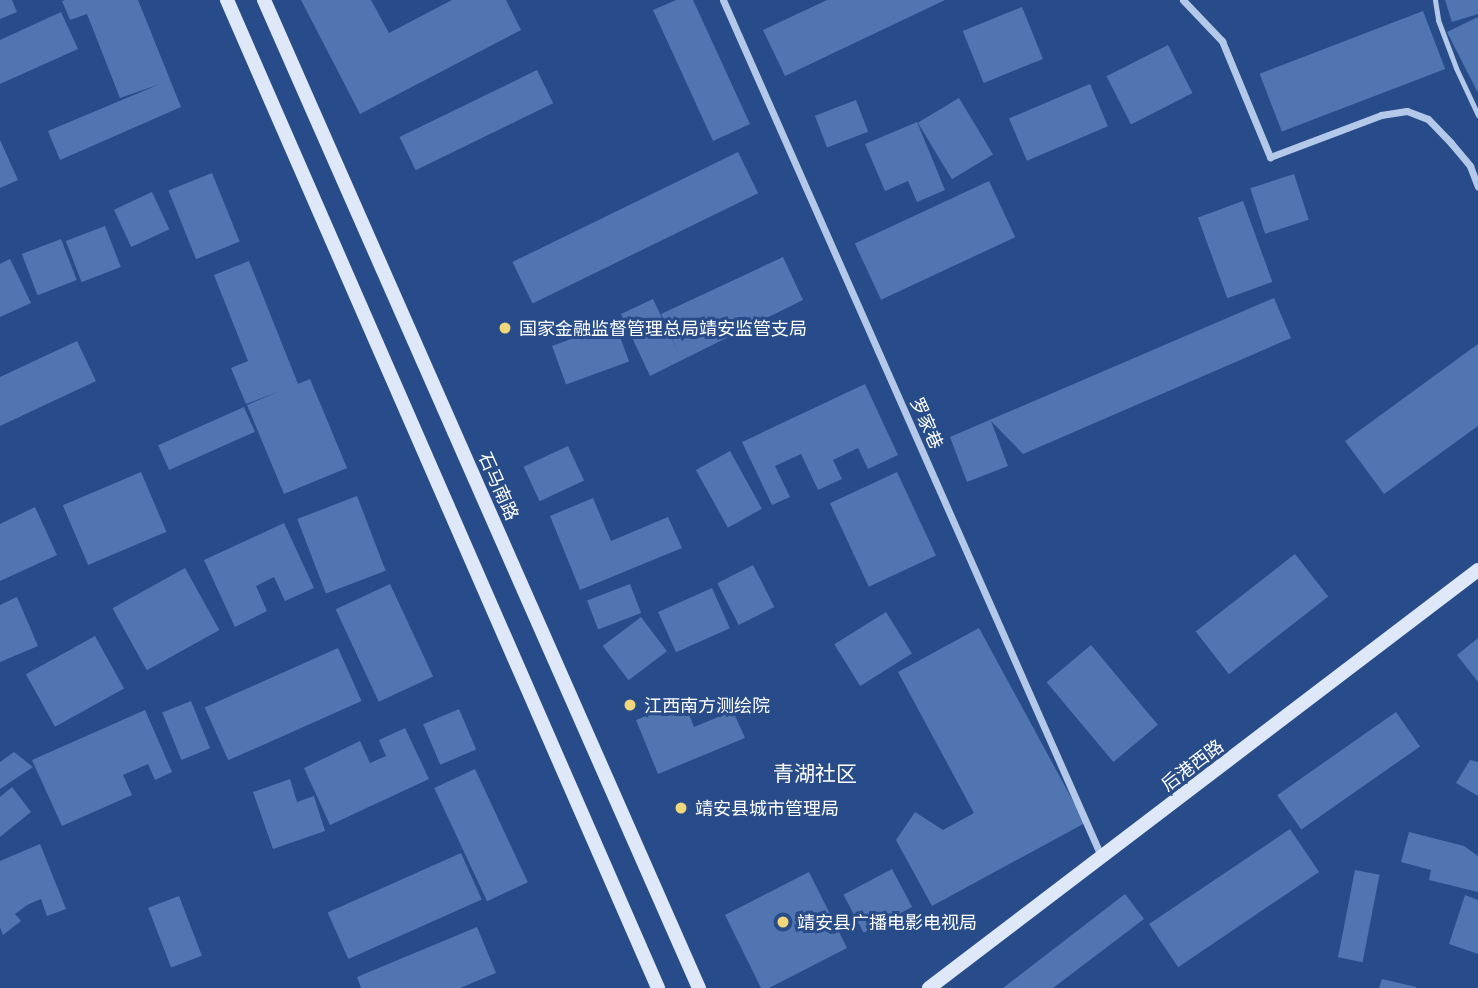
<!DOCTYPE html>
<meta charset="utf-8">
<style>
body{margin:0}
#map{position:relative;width:1478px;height:988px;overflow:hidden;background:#274c89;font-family:Barlow,"Noto Sans SC",sans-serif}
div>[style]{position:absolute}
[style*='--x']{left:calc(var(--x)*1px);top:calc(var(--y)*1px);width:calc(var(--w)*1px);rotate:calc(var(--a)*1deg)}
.building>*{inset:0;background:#5075b0;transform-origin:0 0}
.lane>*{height:5px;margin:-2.5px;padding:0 2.5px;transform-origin:2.5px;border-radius:2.5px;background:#b4c9e9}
.street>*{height:7px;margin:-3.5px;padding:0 3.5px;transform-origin:3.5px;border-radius:3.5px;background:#b4c9e9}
.secondary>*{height:14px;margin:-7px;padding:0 7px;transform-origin:7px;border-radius:7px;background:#dee8f8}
.dots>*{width:19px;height:19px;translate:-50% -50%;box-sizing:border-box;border:4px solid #274c89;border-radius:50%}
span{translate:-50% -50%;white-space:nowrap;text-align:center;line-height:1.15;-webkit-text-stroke:6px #274c89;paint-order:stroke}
.poi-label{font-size:18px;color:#fff}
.left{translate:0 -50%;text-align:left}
.street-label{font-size:18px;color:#fff}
.quarter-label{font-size:21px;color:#fff}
</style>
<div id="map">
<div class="building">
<i style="clip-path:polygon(0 0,12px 0,17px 12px,0 19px)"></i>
<i style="clip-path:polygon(65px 0,138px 0,181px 107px,60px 160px,48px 131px,160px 84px,120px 98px,87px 14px,70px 20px,62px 1px)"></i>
<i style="clip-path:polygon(301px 0,371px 0,389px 33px,452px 0,506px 0,521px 30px,360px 114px)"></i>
<i style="clip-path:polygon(676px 0,693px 0,750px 124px,713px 141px,653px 10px)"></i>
<i style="clip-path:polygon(827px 0,945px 0,785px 76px,763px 30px)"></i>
<i style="clip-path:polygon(1445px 0,1478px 0,1478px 14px,1452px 22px)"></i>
<i style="left:1022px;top:7px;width:56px;height:64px;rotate:68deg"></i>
<i style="left:1423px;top:11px;width:62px;height:175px;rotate:69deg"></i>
<i style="clip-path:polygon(61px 12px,78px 49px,0 84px,0 40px)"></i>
<i style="clip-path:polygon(1478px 17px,1478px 93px,1447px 32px)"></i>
<i style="left:1168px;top:45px;width:54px;height:69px;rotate:63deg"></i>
<i style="left:537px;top:70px;width:37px;height:153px;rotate:64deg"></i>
<i style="left:1090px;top:84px;width:46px;height:88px;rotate:67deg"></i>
<i style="left:959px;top:98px;width:66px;height:48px;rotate:59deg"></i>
<i style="left:856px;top:100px;width:34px;height:44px;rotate:69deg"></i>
<i style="clip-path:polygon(917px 122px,945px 190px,917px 202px,908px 181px,885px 191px,865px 144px)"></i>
<i style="clip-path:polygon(0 140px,18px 180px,0 188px)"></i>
<i style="left:738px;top:152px;width:46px;height:251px;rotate:64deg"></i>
<i style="left:212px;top:173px;width:74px;height:47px;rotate:68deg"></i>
<i style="left:1294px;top:174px;width:48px;height:46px;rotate:72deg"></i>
<i style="left:989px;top:181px;width:62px;height:148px;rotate:65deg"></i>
<i style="left:152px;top:192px;width:41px;height:42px;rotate:65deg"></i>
<i style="left:1243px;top:201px;width:86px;height:48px;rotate:70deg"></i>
<i style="left:105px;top:226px;width:44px;height:42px;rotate:69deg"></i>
<i style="left:61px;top:239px;width:44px;height:42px;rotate:69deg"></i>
<i style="clip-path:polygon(783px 257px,803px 300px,650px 376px,621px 314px,653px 299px,680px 356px,661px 314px)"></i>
<i style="clip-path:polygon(10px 259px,31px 303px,0 317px,0 264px)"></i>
<i style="clip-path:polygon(249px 261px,298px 384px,310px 379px,347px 468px,284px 494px,247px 405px,280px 391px,246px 404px,231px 368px,248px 361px,214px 275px)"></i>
<i style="clip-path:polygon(1274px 298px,1291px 338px,1023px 454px,991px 421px,1008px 466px,967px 482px,950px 437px)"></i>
<i style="left:615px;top:323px;width:41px;height:67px;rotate:70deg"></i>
<i style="clip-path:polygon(77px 341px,96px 381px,0 426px,0 377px)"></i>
<i style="clip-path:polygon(1478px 344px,1478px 426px,1384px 494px,1345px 441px)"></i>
<i style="clip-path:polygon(865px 384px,898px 455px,868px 469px,858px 448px,833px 460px,842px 479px,818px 490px,801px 454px,775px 466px,790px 497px,772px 505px,742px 442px)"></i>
<i style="left:244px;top:407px;width:27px;height:94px;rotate:66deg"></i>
<i style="left:568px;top:446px;width:38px;height:49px;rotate:65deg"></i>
<i style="left:730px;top:451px;width:66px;height:39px;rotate:61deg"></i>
<i style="left:141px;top:472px;width:65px;height:85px;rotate:67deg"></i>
<i style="left:897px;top:472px;width:92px;height:74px;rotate:65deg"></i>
<i style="left:357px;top:496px;width:80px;height:64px;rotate:69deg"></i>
<i style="clip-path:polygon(593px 498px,611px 541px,668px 517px,682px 548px,580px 590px,550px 516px)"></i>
<i style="clip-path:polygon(35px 507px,57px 555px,0 581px,0 524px)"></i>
<i style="clip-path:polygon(284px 523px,314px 588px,285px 601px,274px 577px,256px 586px,267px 611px,235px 627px,204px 560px)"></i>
<i style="left:1295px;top:554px;width:54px;height:126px;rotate:52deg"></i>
<i style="left:753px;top:565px;width:47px;height:40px;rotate:63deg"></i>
<i style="left:185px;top:568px;width:71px;height:83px;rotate:61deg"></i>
<i style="left:390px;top:584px;width:102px;height:60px;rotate:65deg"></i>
<i style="left:630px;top:584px;width:31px;height:46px;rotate:69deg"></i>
<i style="left:712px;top:588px;width:44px;height:59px;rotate:66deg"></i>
<i style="clip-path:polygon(17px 597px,38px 646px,0 662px,0 605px)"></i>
<i style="left:886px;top:612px;width:49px;height:61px;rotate:58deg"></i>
<i style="left:641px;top:617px;width:43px;height:48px;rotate:53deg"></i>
<i style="clip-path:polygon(979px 628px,1085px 823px,932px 906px,896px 840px,915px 812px,943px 830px,974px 813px,898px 672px)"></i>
<i style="left:95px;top:636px;width:60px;height:79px;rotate:61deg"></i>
<i style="clip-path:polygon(1478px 638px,1478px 682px,1457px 655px)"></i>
<i style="left:1091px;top:645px;width:104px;height:58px;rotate:50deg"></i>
<i style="left:338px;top:648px;width:58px;height:146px;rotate:66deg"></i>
<i style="left:191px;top:701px;width:51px;height:31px;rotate:68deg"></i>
<i style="clip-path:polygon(684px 701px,694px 727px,733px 711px,745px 738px,658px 774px,636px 720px)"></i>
<i style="left:459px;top:709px;width:44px;height:39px;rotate:67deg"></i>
<i style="clip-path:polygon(145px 710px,172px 772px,155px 780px,148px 764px,123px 775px,132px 795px,62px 826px,32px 760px)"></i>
<i style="left:1396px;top:712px;width:42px;height:145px;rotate:55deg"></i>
<i style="clip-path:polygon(405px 728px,429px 779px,330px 825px,304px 768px,360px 741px,370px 763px,386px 756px,379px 740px)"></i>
<i style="clip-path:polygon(14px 752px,33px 767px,0 789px,0 762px)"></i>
<i style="clip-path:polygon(1470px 760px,1478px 762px,1478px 796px,1456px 783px)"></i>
<i style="left:475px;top:769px;width:125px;height:45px;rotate:65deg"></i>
<i style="clip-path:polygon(290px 779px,297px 802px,314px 796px,325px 831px,273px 849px,253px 792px)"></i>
<i style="clip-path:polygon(12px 787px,31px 812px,0 837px,0 797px)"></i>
<i style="left:1290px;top:829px;width:52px;height:170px;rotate:56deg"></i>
<i style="clip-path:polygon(1409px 832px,1464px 846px,1478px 856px,1478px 892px,1429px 880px,1431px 870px,1401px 862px)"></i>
<i style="clip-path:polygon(40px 844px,66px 909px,47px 916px,41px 899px,27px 905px,15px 914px,21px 921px,3px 935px,0 927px,0 861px)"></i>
<i style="left:461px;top:853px;width:51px;height:146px;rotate:66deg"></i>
<i style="left:892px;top:869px;width:43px;height:55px;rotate:62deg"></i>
<i style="left:1355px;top:870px;width:25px;height:89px;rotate:11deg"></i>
<i style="clip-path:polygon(809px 872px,847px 948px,769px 988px,761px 988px,725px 915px)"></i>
<i style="clip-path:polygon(1125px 894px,1144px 919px,1053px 988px,1003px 988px)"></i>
<i style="clip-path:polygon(1465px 895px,1478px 900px,1478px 954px,1449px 944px)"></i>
<i style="left:179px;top:896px;width:64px;height:33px;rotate:69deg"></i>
<i style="clip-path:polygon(477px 927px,496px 973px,460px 988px,361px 988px,357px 977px)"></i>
<i style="clip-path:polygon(1382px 979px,1416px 987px,1416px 988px,1379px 988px)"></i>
</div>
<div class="lane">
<i style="--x:1435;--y:0;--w:20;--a:81"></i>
<i style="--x:1438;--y:20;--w:51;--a:69.4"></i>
<i style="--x:1456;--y:68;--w:52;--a:64.9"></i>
</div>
<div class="street">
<i style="--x:723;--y:0;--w:938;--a:66.17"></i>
<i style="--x:1183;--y:0;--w:57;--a:46.4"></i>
<i style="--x:1222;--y:41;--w:126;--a:67.5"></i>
<i style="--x:1270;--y:157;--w:119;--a:-20.7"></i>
<i style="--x:1381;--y:115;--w:26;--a:-9"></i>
<i style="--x:1407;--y:111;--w:22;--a:21"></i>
<i style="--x:1428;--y:119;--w:33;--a:46"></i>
<i style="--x:1451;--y:143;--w:30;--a:50"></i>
<i style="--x:1470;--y:166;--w:22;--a:69"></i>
</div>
<div class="secondary">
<i style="--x:227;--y:0;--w:1078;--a:66.43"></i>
<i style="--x:264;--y:0;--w:1080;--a:66.24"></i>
<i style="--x:929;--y:988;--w:690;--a:-37.29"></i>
</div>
<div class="dots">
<i style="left:505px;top:328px;background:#f1d67a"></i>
<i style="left:630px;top:705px;background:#f1d67a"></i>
<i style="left:681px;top:808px;background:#f1d67a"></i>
<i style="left:783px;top:922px;background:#f1d67a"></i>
</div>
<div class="poi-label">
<span class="left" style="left:519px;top:328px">国家金融监督管理总局靖安监管支局</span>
<span class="left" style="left:644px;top:705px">江西南方测绘院</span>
<span class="left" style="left:695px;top:808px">靖安县城市管理局</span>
<span class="left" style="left:797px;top:922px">靖安县广播电影电视局</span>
</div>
<div class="street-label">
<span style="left:927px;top:423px;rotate:66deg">罗家巷</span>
<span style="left:499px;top:486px;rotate:66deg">石马南路</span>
<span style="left:1192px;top:765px;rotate:-37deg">后港西路</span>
</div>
<div class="quarter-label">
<span style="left:815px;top:773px">青湖社区</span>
</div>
</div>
